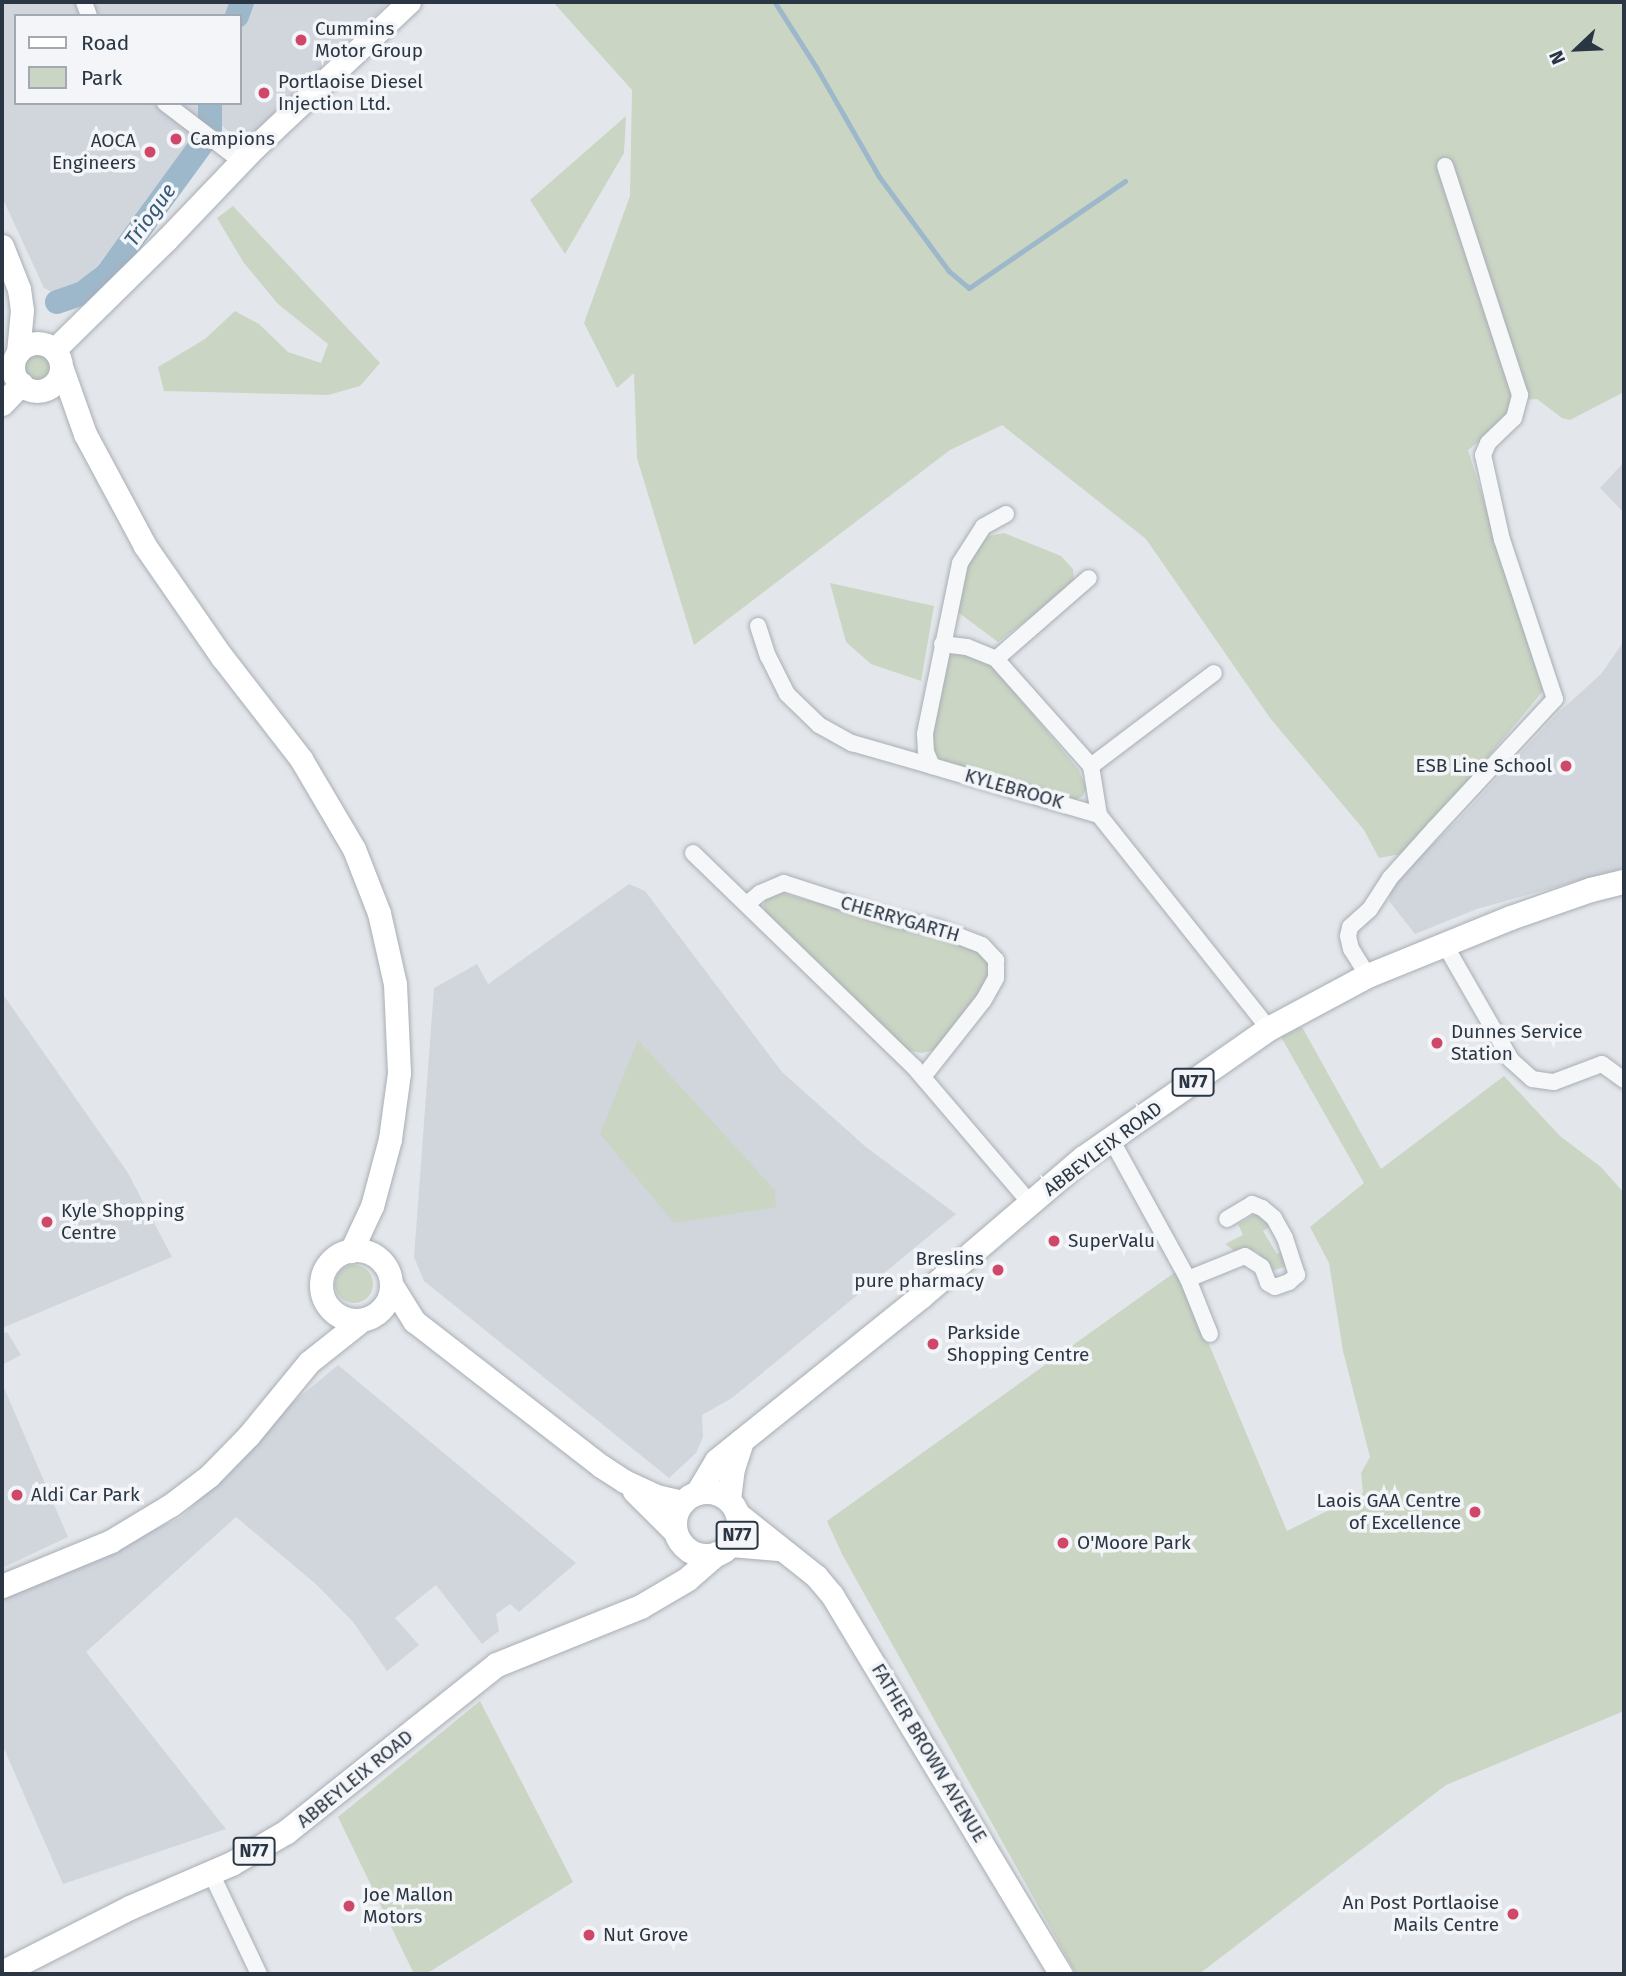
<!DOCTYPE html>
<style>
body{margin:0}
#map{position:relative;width:1626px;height:1976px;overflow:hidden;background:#e3e7eb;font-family:"Fira Sans",sans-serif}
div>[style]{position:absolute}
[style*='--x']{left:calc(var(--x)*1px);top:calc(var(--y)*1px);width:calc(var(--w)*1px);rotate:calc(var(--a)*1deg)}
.built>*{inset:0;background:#d1d6dd}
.green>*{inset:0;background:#cad5c4}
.round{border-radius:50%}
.stream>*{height:4.5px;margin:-2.25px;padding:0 2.25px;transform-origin:2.25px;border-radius:2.25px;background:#9eb8cb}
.river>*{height:24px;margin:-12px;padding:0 12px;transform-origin:12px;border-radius:12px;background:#9eb8cb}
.roads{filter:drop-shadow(0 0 2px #a8aeb5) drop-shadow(0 0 2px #a8aeb5)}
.street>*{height:16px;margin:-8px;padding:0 8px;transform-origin:8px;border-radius:8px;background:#f6f7f9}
.secondary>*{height:23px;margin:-11.5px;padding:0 11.5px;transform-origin:11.5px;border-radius:11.5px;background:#fff}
.secondary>.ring{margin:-11.5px;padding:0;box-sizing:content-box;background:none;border:23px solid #fff;border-radius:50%}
.primary>*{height:24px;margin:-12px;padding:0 12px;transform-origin:12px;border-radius:12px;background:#fff}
.primary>.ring{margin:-12px;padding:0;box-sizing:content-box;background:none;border:24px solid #fff;border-radius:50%}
.dots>*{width:19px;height:19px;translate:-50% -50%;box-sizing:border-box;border:4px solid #f3f5f8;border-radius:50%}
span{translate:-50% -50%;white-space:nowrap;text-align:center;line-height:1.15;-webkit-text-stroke:7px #f3f5f8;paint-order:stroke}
.shield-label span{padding:2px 5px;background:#f3f5f8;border:2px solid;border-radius:5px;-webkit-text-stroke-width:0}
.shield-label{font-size:18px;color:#2a3643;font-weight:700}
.poi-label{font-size:19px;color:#2a3643}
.left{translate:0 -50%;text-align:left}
.right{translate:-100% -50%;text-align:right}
.street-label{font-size:19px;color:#2a3643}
.water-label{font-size:21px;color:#345978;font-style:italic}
.frame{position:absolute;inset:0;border:4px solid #2a3643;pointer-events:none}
.legend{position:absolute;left:14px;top:14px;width:228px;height:91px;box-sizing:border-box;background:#f3f5f8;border:2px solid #a3a9b0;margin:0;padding:9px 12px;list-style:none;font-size:21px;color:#2a3643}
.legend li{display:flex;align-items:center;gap:14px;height:35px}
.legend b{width:35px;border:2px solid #a3a9b0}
.north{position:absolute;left:1542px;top:14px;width:70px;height:70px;-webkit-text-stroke:5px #f3f5f8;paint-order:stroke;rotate:247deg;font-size:19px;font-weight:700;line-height:28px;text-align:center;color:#2a3643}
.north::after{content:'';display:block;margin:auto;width:24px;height:32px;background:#2a3643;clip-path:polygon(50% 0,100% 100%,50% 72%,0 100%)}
</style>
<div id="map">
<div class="built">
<i style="clip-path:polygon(evenodd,2px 2px,389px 2px,242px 144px,218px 122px,214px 129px,202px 132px,97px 266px,74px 287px,56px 294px,44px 288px,2px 197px,2px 2px,16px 16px,240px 16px,240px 103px,16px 103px,16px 16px)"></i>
<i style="clip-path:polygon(1624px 462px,1624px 513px,1600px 488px)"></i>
<i style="clip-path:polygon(1624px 641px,1624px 868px,1477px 909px,1415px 934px,1389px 901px,1391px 885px,1460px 818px,1557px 714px,1601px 674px)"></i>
<i style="clip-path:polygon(629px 884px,645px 891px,782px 1072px,866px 1147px,956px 1214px,732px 1398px,702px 1415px,703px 1437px,696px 1453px,669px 1478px,424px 1281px,414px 1257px,434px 988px,477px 964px,488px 984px)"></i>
<i style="clip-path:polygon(2px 993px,128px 1173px,172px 1257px,2px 1328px)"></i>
<i style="clip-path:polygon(7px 1332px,21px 1355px,2px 1365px,2px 1334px)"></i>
<i style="clip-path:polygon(338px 1365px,576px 1563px,519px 1612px,510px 1604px,496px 1614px,499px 1631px,482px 1644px,436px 1585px,395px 1618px,419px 1645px,387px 1671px,353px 1622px,317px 1585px,236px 1517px,86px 1652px,226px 1829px,63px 1884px,2px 1744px,2px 1599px,182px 1517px,291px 1404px)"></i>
<i style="clip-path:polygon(2px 1383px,68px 1537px,2px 1568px)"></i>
</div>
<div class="green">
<i style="clip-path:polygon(553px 2px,1624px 2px,1624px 392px,1570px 420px,1562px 418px,1537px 399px,1513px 401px,1501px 424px,1468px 450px,1543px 691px,1462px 788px,1401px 854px,1379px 858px,1364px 830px,1270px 718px,1146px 539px,1002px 425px,950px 450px,694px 645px,637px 458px,634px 373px,617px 388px,584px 323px,630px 196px,632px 90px)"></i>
<i style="clip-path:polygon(626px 116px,624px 153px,565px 254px,530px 200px)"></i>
<i style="clip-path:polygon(233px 206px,380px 363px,360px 386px,328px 395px,164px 391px,158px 367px,205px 339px,235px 311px,259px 324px,288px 352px,321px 363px,328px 344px,278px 304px,244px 263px,217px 218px)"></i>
<i class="round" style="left:21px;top:351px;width:30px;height:30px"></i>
<i style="clip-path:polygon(1004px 533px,1061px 556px,1073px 569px,1074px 580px,1064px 592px,998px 642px,955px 610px,964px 566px,988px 536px)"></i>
<i style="clip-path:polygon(830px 583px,934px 606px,921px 681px,871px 664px,846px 642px)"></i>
<i style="clip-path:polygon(959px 654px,986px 661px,999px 673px,1078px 769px,1087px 788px,1082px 797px,1075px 800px,941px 761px,933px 750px,934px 712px,945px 655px)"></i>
<i style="clip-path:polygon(782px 893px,976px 948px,990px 966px,989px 979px,935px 1050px,922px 1053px,907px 1050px,767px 915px,763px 906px,766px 900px)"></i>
<i style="clip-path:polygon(1302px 1027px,1381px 1169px,1504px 1076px,1560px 1136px,1601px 1167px,1624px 1193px,1624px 1711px,1446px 1785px,1199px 1974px,1076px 1974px,842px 1554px,827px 1521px,1178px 1270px,1287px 1531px,1363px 1493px,1361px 1473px,1370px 1457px,1343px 1351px,1329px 1263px,1310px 1227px,1364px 1183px,1281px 1037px)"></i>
<i style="clip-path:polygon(638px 1040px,775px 1190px,776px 1207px,674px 1223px,600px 1134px)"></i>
<i style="clip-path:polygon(1259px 1212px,1271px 1226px,1263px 1231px,1277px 1254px,1286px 1249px,1289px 1265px,1270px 1272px,1258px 1252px,1248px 1249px,1236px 1252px,1225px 1244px,1243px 1235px,1238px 1224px)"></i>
<i class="round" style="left:335px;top:1265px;width:38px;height:38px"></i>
<i style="clip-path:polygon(480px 1701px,573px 1882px,426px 1974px,414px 1974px,338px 1817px)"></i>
</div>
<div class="stream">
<i style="--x:775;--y:2;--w:78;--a:57.5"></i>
<i style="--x:817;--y:68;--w:125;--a:60.1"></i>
<i style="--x:879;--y:176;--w:118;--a:53.6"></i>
<i style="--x:949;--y:271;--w:26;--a:40"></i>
<i style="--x:969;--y:288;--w:189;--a:-34.4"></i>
</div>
<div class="river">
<i style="--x:237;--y:16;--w:15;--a:-70"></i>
<i style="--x:57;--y:302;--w:28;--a:-19"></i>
<i style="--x:83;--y:293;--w:31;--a:-38"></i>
<i style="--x:107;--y:274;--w:175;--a:-53.9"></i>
<i style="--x:210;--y:133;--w:30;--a:-90"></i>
</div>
<div class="roads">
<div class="street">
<i style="--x:84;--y:2;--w:15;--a:70"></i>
<i style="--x:165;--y:103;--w:96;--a:37.3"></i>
<i style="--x:1006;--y:514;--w:26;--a:151"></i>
<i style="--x:983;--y:527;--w:43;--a:122.6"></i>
<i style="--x:960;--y:563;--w:175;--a:101.6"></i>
<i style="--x:925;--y:734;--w:18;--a:87"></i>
<i style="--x:926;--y:752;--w:15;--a:67"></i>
<i style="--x:932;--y:766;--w:174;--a:16.4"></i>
<i style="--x:1099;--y:815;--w:273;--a:51.5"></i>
<i style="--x:758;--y:626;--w:32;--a:72"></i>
<i style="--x:768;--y:656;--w:42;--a:63.4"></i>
<i style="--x:787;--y:694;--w:45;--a:44.1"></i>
<i style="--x:819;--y:725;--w:38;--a:29"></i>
<i style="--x:852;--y:743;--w:83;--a:16"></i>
<i style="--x:942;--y:644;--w:25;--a:7"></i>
<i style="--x:967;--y:647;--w:31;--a:22"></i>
<i style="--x:996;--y:659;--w:143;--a:48.4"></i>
<i style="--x:1091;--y:766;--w:50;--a:80.7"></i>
<i style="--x:996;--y:659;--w:123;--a:-41.1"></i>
<i style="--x:1091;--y:766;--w:154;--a:-37.1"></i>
<i style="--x:693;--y:853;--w:308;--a:44.1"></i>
<i style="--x:914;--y:1067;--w:180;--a:49.5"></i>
<i style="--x:747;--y:904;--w:17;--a:-40"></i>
<i style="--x:760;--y:893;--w:26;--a:-23"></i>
<i style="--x:784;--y:883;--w:114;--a:18"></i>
<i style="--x:892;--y:918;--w:47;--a:12.3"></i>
<i style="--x:938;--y:928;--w:47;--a:21.1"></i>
<i style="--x:982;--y:945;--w:21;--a:47"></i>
<i style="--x:996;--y:960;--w:18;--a:90"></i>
<i style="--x:996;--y:978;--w:26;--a:119"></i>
<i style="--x:983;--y:1001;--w:97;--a:128.3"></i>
<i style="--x:1445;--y:945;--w:133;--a:60.1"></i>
<i style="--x:1511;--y:1060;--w:28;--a:42"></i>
<i style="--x:1532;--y:1079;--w:22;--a:8"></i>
<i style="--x:1554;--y:1082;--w:51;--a:-20.6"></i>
<i style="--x:1602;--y:1064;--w:27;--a:36"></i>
<i style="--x:1368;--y:976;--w:32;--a:-122"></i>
<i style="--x:1351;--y:949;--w:13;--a:-103"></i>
<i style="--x:1348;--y:936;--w:9;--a:-77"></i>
<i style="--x:1350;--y:927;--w:27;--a:-42"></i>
<i style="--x:1370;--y:909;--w:37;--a:-57"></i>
<i style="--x:1390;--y:878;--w:67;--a:-48"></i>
<i style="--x:1435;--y:828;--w:176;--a:-47.1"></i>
<i style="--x:1555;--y:699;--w:168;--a:-108.4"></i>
<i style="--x:1502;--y:540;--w:87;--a:-102.6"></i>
<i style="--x:1483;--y:455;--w:13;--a:-67"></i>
<i style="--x:1488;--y:443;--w:36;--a:-44"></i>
<i style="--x:1514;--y:418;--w:24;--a:-75"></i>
<i style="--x:1520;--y:395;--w:241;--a:-108.1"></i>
<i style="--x:1111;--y:1139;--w:160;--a:61.2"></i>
<i style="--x:1188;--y:1279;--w:59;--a:68.2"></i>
<i style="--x:1188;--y:1279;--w:61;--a:-22"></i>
<i style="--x:1245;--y:1256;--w:20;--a:33"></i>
<i style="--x:1262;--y:1267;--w:17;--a:69"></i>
<i style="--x:1268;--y:1283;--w:8;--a:30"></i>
<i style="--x:1275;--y:1287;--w:15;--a:-20"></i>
<i style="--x:1289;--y:1282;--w:11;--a:-41"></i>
<i style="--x:1297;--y:1275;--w:39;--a:-108"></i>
<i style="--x:1285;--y:1238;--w:23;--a:-119"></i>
<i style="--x:1274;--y:1218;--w:16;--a:-140"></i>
<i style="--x:1262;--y:1208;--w:11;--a:-158"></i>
<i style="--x:1252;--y:1204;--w:29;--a:149"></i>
<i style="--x:211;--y:1873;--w:112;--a:64.6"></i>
</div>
<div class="secondary">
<i style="--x:2;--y:246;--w:46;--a:68.4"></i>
<i style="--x:19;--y:289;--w:21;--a:82"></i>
<i style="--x:22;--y:310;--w:42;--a:95.4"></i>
<i class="ring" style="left:13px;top:343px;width:25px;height:25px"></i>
<i style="--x:54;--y:350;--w:158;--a:-44.5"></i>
<i style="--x:167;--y:239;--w:129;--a:-46.3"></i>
<i style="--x:256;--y:146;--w:210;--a:-43.3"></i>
<i style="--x:62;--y:369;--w:69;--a:70.5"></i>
<i style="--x:85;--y:434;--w:127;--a:61.8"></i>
<i style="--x:145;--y:546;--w:135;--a:55.3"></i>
<i style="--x:222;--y:657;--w:129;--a:52.2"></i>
<i style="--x:301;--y:759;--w:104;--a:59.5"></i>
<i style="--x:354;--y:849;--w:69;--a:68.7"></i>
<i style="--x:379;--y:913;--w:73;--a:77.3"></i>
<i style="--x:395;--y:984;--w:89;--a:87.4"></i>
<i style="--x:399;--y:1073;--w:67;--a:97.8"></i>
<i style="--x:390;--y:1139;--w:69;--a:105"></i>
<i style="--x:372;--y:1206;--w:50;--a:115"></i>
<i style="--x:2;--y:404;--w:28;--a:-46"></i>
<i class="ring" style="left:321px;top:1250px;width:47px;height:47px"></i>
<i style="--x:391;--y:1284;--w:44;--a:58.1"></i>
<i style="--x:414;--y:1321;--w:237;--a:37.8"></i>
<i style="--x:601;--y:1466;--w:27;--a:33"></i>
<i style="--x:624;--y:1481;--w:35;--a:25"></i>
<i style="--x:656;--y:1496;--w:28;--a:13"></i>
<i style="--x:634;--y:1491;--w:59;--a:45"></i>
<i style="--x:738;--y:1514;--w:100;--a:38.5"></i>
<i style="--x:816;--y:1576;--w:25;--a:50"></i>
<i style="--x:832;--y:1595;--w:443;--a:58.9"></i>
<i style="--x:731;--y:1545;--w:47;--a:4.9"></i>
<i style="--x:2;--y:1586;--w:118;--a:-22.4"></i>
<i style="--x:111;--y:1541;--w:70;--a:-31"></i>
<i style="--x:171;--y:1505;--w:48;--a:-37.3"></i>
<i style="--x:209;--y:1476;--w:57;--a:-45.7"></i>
<i style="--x:249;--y:1435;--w:94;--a:-50.6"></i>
<i style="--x:309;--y:1362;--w:68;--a:-38.4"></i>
</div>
<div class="primary">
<i class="ring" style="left:675px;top:1492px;width:40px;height:40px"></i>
<i style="--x:698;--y:1493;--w:37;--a:-59"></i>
<i style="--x:717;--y:1461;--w:262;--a:-38.8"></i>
<i style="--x:921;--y:1297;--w:214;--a:-40.5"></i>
<i style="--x:1084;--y:1158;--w:226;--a:-34.9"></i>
<i style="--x:1269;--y:1029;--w:112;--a:-28.2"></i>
<i style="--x:1368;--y:976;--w:154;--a:-22.1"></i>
<i style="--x:1511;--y:918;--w:85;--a:-19.3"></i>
<i style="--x:1591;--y:890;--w:34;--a:-14"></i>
<i style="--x:729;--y:1500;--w:31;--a:-83"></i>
<i style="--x:733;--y:1469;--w:29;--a:-72"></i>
<i style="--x:2;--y:1973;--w:144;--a:-26.9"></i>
<i style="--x:130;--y:1908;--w:111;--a:-23.3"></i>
<i style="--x:232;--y:1864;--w:64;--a:-30.2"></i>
<i style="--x:287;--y:1832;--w:268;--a:-38.5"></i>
<i style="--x:497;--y:1665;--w:155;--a:-21.9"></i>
<i style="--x:641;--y:1607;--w:53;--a:-30.4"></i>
<i style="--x:687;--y:1580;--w:40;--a:-41"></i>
</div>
</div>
<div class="dots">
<i style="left:301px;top:40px;background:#cf486a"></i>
<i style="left:264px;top:93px;background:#cf486a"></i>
<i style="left:176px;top:139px;background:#cf486a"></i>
<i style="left:150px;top:152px;background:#cf486a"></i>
<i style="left:1566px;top:766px;background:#cf486a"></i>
<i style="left:1437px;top:1043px;background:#cf486a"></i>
<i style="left:47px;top:1222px;background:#cf486a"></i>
<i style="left:1054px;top:1241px;background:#cf486a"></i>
<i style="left:998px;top:1270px;background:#cf486a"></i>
<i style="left:933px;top:1344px;background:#cf486a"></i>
<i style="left:17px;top:1495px;background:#cf486a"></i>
<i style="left:1475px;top:1512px;background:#cf486a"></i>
<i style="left:1063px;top:1543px;background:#cf486a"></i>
<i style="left:349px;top:1906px;background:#cf486a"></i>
<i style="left:1513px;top:1914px;background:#cf486a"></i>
<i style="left:589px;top:1935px;background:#cf486a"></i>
</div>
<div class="shield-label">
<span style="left:1193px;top:1082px">N77</span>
<span style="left:737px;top:1535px">N77</span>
<span style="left:254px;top:1851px">N77</span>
</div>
<div class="poi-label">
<span class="left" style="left:315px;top:40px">Cummins<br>Motor Group</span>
<span class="left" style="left:278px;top:93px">Portlaoise Diesel<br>Injection Ltd.</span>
<span class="left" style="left:190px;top:139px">Campions</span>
<span class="right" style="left:136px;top:152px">AOCA<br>Engineers</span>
<span class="right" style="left:1552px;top:766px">ESB Line School</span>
<span class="left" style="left:1451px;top:1043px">Dunnes Service<br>Station</span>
<span class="left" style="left:61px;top:1222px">Kyle Shopping<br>Centre</span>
<span class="left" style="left:1068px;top:1241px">SuperValu</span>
<span class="right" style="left:984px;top:1270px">Breslins<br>pure pharmacy</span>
<span class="left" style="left:947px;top:1344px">Parkside<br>Shopping Centre</span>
<span class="left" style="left:31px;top:1495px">Aldi Car Park</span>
<span class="right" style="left:1461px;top:1512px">Laois GAA Centre<br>of Excellence</span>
<span class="left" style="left:1077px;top:1543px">O'Moore Park</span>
<span class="left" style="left:363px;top:1906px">Joe Mallon<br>Motors</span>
<span class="right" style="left:1499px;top:1914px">An Post Portlaoise<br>Mails Centre</span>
<span class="left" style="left:603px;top:1935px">Nut Grove</span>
</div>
<div class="street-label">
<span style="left:1014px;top:789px;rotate:16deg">KYLEBROOK</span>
<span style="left:900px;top:919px;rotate:16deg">CHERRYGARTH</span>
<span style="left:1103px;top:1149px;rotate:-37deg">ABBEYLEIX ROAD</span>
<span style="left:929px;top:1753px;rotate:59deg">FATHER BROWN AVENUE</span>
<span style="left:355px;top:1779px;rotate:-39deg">ABBEYLEIX ROAD</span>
</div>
<div class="water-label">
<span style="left:150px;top:215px;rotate:-54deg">Triogue</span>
</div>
<div class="frame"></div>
<ul class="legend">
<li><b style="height:9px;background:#fff"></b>Road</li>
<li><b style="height:19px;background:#cad5c4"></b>Park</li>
</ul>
<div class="north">N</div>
</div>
